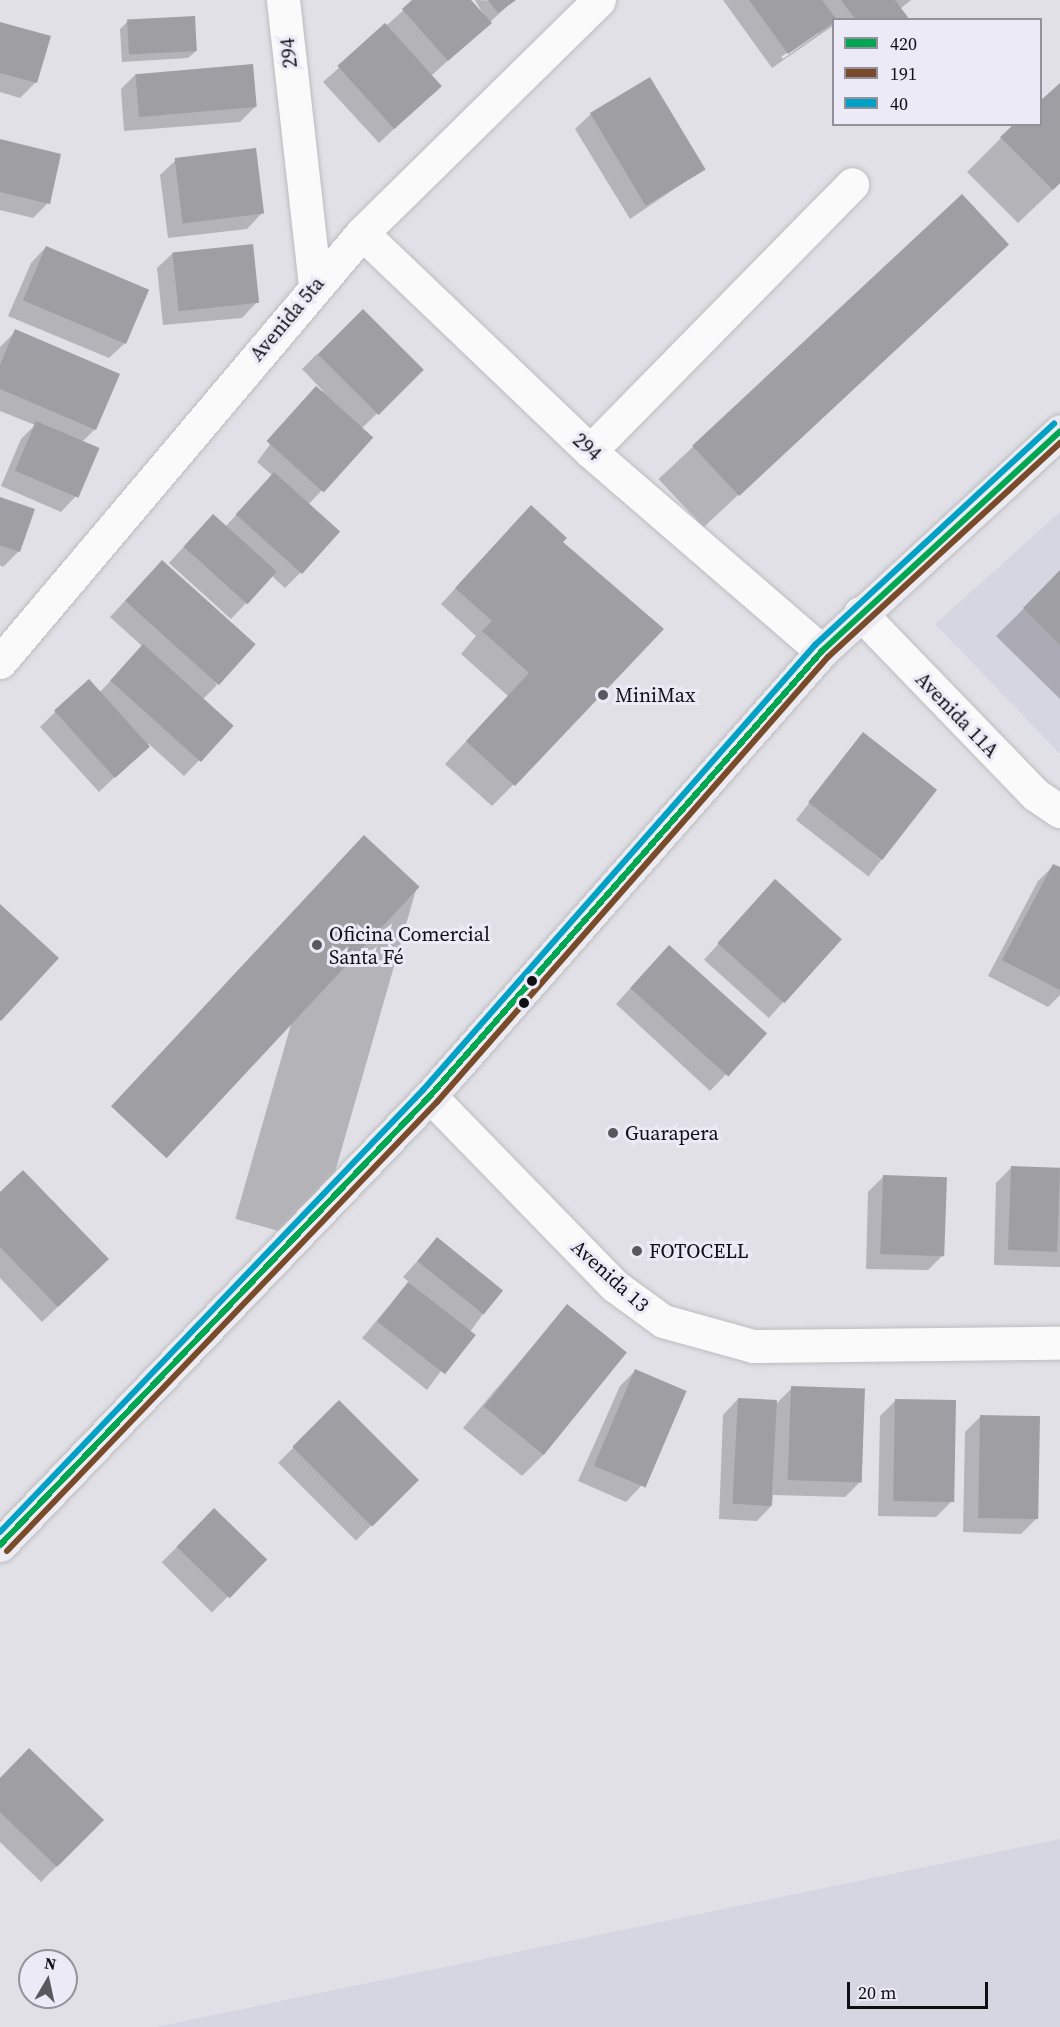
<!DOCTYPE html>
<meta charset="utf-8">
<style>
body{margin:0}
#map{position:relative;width:1060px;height:2027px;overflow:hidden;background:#e0e0e6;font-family:"Source Serif 4",serif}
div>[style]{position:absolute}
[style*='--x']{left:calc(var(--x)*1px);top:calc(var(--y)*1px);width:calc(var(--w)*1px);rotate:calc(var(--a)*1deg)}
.built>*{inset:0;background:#d6d5e2}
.shadow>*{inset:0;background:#0003;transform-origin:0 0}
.building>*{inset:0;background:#9f9fa3;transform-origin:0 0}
.roads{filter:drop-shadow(0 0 2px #bcbcc0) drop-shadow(0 0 2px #bcbcc0)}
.minor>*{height:33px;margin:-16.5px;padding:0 16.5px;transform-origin:16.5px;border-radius:16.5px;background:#fafafb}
.highway>*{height:33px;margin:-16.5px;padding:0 16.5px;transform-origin:16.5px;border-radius:16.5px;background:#ecebf1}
.bus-1>*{height:6px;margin:-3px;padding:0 3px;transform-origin:3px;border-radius:3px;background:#00a651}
.bus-2>*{height:6px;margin:-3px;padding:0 3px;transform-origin:3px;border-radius:3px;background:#7a4b2a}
.bus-3>*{height:6px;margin:-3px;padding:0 3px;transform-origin:3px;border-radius:3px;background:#01a1c5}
.dots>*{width:16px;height:16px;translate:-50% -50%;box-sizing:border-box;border:3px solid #ebeaf6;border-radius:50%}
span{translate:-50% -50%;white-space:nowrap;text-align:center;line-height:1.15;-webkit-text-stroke:6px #ebeaf6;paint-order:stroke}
.street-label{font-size:20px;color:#100f13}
.poi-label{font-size:20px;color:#100f13}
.left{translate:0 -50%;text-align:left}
.legend{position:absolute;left:832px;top:18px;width:210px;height:108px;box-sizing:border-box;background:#ebeaf6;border:2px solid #93929b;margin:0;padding:8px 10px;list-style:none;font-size:18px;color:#100f13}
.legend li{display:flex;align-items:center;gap:12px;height:30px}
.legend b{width:30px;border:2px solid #93929b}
.north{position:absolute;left:18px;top:1949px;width:60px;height:60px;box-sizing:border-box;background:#ebeaf6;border:2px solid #93929b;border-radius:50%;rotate:9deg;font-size:16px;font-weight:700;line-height:24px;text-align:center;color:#100f13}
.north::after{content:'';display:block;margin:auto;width:21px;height:27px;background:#59585d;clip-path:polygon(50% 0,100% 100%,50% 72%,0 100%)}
.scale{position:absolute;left:847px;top:1982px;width:141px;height:27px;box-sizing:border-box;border:3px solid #100f13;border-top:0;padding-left:8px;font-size:18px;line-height:21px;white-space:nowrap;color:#100f13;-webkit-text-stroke:4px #ebeaf6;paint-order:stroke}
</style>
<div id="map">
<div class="built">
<i style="clip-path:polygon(1060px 512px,1060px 754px,935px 624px)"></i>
<i style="clip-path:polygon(1060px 1839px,1060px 2027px,156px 2027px)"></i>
</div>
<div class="shadow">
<i style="clip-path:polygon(415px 0,469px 0,487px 20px,475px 0,513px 1px,431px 76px,424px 101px,379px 143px,323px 82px)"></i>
<i style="clip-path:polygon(evenodd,723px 0,911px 0,900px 9px,908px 20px,834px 20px,834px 25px,772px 68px,723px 0,819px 30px,819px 33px,783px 59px,781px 57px,819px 30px)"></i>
<i style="clip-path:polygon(128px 21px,196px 51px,188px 58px,122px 62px,120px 29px)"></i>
<i style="clip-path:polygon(0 23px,49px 37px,35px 83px,20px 98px,0 92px)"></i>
<i style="clip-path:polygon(136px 74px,255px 107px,240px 122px,124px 131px,121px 89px)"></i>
<i style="clip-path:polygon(1060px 85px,1060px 183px,1018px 223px,967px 172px,1001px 138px,1040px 124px)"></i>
<i style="clip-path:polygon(591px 114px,704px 169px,630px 219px,575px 129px)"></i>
<i style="clip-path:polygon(0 141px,48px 203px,33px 218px,0 210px)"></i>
<i style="clip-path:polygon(176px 160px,262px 213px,247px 229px,168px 238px,160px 175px)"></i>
<i style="left:962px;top:196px;width:66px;height:415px;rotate:47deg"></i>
<i style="clip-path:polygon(46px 247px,147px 290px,125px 343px,109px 358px,8px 316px,31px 263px)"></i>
<i style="clip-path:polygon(173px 253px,257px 302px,242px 318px,163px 325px,157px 268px)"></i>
<i style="clip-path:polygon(16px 331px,95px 429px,82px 442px,97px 449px,76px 496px,61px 512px,1px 486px,21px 439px,35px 425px,0 411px,0 347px)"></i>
<i style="clip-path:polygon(317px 354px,406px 385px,361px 429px,371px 438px,308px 505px,300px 573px,285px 588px,272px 576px,231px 619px,169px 563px,198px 531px,225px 527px,273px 476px,257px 462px,301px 403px,316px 388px,324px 392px,302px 369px)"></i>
<i style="clip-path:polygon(0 499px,19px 551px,3px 567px,0 565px)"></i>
<i style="clip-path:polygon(515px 523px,561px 542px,514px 784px,492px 806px,445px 764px,508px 696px,461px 654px,476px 636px,441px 604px)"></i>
<i style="clip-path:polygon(1060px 573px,1060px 699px,996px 636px)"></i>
<i style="clip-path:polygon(146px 578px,217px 685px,202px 700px,232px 726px,184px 776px,149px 744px,99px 792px,40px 727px,55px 712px,99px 693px,143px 647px,110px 617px)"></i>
<i style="left:863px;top:734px;width:92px;height:109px;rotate:38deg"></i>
<i style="left:337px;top:864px;width:83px;height:369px;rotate:16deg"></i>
<i style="clip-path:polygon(1053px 866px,1060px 869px,1060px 995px,1048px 1007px,988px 976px,1038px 881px)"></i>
<i style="left:775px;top:881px;width:87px;height:106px;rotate:42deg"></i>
<i style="clip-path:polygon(654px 962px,765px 1034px,710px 1091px,616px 1004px)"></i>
<i style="clip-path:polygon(1012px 1167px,1060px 1169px,1060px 1267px,994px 1265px,996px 1183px)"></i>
<i style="clip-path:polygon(884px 1176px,943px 1255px,928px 1270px,866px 1269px,868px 1192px)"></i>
<i style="clip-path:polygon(0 1194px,91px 1275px,42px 1322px,0 1278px)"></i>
<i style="clip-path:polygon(437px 1239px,483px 1314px,427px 1390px,362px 1338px,409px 1282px,403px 1277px)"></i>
<i style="clip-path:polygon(567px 1306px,544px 1454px,522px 1476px,463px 1428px)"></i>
<i style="clip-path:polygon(635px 1371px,684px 1392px,641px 1486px,626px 1502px,578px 1481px,620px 1386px)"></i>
<i style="clip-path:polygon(792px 1388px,861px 1481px,845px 1497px,773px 1495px,772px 1505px,757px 1521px,719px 1519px,723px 1415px,738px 1399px,776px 1404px)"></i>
<i style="clip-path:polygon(896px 1400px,951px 1502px,936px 1517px,878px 1516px,880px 1416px)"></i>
<i style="left:339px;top:1402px;width:110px;height:86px;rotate:45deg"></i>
<i style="clip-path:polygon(981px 1416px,1036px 1519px,1021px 1534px,963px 1532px,965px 1432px)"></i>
<i style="left:214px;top:1510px;width:71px;height:74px;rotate:45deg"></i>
<i style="clip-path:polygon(0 1779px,102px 1820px,41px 1882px,0 1842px)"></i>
</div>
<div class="building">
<i style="clip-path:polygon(412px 0,471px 0,492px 23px,448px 61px,402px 9px)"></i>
<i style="clip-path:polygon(488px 0,516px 0,498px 13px)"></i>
<i style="clip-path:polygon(749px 0,822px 0,837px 20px,788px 54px)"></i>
<i style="clip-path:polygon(841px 0,895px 0,910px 20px,856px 20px)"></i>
<i style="left:195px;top:16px;width:35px;height:68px;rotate:87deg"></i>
<i style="clip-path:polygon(0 22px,51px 36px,37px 83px,0 73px)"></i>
<i style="left:385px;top:23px;width:85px;height:64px;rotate:48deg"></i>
<i style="left:253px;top:64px;width:43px;height:118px;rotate:85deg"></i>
<i style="left:650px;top:77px;width:108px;height:70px;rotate:59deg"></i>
<i style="clip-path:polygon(1060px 83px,1060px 183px,1053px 190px,1000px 137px,1014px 124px,1040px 124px,1040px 101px)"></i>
<i style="clip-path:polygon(0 139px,61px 154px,50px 204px,0 192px)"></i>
<i style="left:256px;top:148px;width:66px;height:82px;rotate:83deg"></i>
<i style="left:962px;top:194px;width:69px;height:369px;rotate:47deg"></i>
<i style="left:253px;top:244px;width:59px;height:81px;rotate:84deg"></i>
<i style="left:46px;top:246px;width:112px;height:59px;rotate:23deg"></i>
<i style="left:363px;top:309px;width:86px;height:64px;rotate:45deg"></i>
<i style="clip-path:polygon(15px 329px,120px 374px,96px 430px,0 389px,0 365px)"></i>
<i style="left:316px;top:386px;width:77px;height:74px;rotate:42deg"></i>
<i style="left:36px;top:421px;width:69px;height:54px;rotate:23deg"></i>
<i style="left:274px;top:472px;width:89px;height:57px;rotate:42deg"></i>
<i style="clip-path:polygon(0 497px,35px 509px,20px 552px,0 545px)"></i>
<i style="clip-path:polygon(531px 505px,567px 538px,563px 542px,664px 629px,515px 786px,466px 741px,529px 673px,482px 631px,492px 621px,455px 588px)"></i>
<i style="left:213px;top:514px;width:86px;height:44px;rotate:42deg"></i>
<i style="left:162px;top:560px;width:126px;height:55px;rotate:42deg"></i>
<i style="clip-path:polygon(1060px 570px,1060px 645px,1023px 608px)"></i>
<i style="left:143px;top:644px;width:122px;height:49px;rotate:42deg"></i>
<i style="left:89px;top:679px;width:91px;height:47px;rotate:48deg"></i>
<i style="left:863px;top:732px;width:94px;height:89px;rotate:38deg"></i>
<i style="left:364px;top:835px;width:76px;height:371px;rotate:43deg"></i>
<i style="clip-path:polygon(1053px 864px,1060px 867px,1060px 990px,1002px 960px)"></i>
<i style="left:775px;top:879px;width:90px;height:86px;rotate:42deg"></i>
<i style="clip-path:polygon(0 904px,59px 958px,1px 1021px,0 1020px)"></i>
<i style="left:669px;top:945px;width:132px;height:58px;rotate:42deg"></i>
<i style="left:1011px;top:1166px;width:49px;height:84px;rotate:2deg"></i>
<i style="clip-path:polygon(23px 1170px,109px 1259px,58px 1307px,0 1247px,0 1192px)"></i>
<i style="left:883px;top:1175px;width:64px;height:79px;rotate:2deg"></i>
<i style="left:437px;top:1237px;width:85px;height:31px;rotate:39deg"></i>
<i style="left:408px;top:1282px;width:86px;height:50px;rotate:38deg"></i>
<i style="left:567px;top:1304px;width:77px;height:132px;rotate:39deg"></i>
<i style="left:635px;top:1369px;width:56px;height:105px;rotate:23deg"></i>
<i style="left:791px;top:1386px;width:74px;height:94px;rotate:2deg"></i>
<i style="left:738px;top:1398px;width:39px;height:106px;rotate:3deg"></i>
<i style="left:895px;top:1399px;width:61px;height:102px;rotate:1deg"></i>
<i style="left:339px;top:1400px;width:113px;height:66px;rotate:45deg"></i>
<i style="left:980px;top:1415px;width:60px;height:103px;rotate:1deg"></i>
<i style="left:214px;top:1508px;width:74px;height:54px;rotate:44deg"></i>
<i style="clip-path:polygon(29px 1748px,104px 1820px,57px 1867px,0 1812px,0 1778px)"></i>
</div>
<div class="roads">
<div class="minor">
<i style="--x:283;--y:0;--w:287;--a:83.6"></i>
<i style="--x:362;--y:233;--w:315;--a:43.7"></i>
<i style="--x:590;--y:451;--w:306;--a:40.8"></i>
<i style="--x:590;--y:451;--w:374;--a:-45.5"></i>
<i style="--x:860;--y:613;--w:253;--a:46"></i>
<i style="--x:1036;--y:795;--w:29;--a:34"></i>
<i style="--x:0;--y:662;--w:561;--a:-49.84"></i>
<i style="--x:362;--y:233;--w:332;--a:-44.5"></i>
<i style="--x:430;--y:1096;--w:265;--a:45.8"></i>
<i style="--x:615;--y:1286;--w:59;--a:36.1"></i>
<i style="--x:663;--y:1321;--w:93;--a:15.5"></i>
<i style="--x:753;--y:1346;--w:307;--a:-0.6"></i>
</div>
<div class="highway">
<i style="--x:0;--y:1545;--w:622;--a:-46.24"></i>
<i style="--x:430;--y:1096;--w:593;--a:-48.62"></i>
<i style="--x:822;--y:651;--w:324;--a:-42.7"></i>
</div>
</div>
<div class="bus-1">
<i style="--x:0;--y:1545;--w:622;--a:-46.24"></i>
<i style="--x:430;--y:1096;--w:593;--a:-48.62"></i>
<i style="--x:822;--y:651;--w:324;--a:-42.7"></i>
</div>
<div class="bus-2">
<i style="--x:7;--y:1551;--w:622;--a:-46.24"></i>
<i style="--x:437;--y:1102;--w:592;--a:-48.7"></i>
<i style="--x:828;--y:657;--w:316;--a:-42.7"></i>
</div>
<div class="bus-3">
<i style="--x:0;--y:1532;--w:612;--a:-46.26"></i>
<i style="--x:423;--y:1090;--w:593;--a:-48.62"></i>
<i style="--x:815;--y:645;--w:326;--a:-42.8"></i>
</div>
<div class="dots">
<i style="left:603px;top:695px;background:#59585d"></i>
<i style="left:317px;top:945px;background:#59585d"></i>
<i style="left:532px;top:981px;background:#100f13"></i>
<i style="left:524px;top:1003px;background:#100f13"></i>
<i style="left:613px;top:1133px;background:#59585d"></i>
<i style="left:637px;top:1251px;background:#59585d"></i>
</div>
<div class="street-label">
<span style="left:289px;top:53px;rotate:-96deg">294</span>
<span style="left:287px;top:319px;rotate:-50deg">Avenida 5ta</span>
<span style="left:587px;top:447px;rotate:42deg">294</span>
<span style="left:957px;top:715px;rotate:46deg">Avenida 11A</span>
<span style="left:610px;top:1276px;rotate:42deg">Avenida 13</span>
</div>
<div class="poi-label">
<span class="left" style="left:615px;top:695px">MiniMax</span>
<span class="left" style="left:329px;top:946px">Oficina Comercial<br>Santa Fé</span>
<span class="left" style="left:625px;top:1133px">Guarapera</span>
<span class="left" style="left:649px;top:1251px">FOTOCELL</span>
</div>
<ul class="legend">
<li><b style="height:8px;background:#00a651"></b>420</li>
<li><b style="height:8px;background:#7a4b2a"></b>191</li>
<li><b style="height:8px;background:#01a1c5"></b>40</li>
</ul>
<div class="north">N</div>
<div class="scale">20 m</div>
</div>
